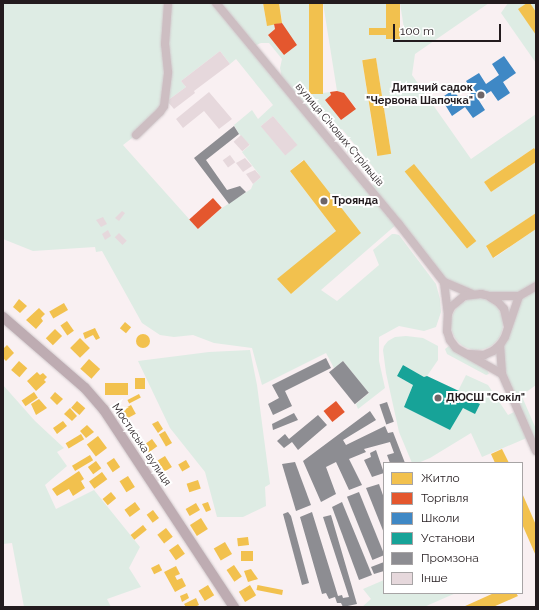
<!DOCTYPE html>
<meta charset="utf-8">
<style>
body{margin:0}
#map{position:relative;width:539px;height:610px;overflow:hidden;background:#f9f0f2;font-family:Raleway,sans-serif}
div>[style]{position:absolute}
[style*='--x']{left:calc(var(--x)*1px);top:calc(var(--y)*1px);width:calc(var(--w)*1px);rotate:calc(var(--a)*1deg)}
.green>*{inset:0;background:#deece4}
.round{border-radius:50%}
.homes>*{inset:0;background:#f2c14e;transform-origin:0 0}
.shops>*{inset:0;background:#e4572e;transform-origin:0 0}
.schools>*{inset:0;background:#3f88c5}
.public>*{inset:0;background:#17a398}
.industry>*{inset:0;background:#8d8d92;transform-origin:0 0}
.building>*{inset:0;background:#e6d8dc;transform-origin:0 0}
.roads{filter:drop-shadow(0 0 1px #d2cacd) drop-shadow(0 0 1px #d2cacd)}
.minor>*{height:8px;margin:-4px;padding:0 4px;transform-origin:4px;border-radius:4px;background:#cdbec2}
.major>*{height:10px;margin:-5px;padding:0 5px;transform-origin:5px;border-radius:5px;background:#beacb2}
.dots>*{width:11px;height:11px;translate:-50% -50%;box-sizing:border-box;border:2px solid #fff;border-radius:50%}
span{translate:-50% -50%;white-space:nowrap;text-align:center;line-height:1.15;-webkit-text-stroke:4px #fff;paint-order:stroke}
.poi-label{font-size:11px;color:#231b1e;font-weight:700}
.right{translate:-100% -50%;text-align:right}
.left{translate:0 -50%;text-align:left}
.street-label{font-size:11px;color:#231b1e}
.frame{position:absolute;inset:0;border:4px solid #231b1e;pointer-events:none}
.legend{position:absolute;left:383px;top:462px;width:140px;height:132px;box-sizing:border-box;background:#fff;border:1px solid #a7a4a5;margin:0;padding:5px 7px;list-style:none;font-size:12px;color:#231b1e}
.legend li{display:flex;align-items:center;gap:8px;height:20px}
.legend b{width:20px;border:1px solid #a7a4a5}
.scale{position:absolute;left:393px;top:24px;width:108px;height:18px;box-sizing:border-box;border:2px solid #231b1e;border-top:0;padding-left:5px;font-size:12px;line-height:14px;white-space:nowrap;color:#231b1e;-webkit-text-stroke:3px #fff;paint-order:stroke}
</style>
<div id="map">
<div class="green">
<i style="clip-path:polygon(evenodd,3px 3px,263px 3px,267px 25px,274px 24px,275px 29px,268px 35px,284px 55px,297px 45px,283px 27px,279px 3px,309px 3px,323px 93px,330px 92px,331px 95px,326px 100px,341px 120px,356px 108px,344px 93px,337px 91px,323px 3px,386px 3px,392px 38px,405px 35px,400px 3px,489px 3px,415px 54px,412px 75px,471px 159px,536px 114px,536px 151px,534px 148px,484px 182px,491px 192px,536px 162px,536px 213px,486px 247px,494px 258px,536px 229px,536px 385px,525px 393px,520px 392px,536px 429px,536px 451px,529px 437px,482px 457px,471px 433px,430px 458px,418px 463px,412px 463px,399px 432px,386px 373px,383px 350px,384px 346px,388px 341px,395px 337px,406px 336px,423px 338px,438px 346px,438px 360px,427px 376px,424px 377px,403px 365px,397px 376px,413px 385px,404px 407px,450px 430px,463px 408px,475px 413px,479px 404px,457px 393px,466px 375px,488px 385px,508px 415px,518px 410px,502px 374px,500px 345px,519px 297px,490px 296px,444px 282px,397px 224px,321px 290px,337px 301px,379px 265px,373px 250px,392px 234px,395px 234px,399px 235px,436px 284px,440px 299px,441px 312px,436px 327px,424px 331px,399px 326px,379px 337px,379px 361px,385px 388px,358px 409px,356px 404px,369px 393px,343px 361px,334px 368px,326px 353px,262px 385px,252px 348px,214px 343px,193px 335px,174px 337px,160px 335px,142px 323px,102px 251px,96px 252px,95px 247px,33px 251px,3px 239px,3px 3px,261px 43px,269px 43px,282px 59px,280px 68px,283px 84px,252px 47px,261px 43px,3px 3px,220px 51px,230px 64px,236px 59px,273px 105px,258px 119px,252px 110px,234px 125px,239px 134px,250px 145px,242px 152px,261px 177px,253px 184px,251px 189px,222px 208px,198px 229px,123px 145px,136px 135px,167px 101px,186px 87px,181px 81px,220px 51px,3px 3px,376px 58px,391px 153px,377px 156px,362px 60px,376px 58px,3px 3px,316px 112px,323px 122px,328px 119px,338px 131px,342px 129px,374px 168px,379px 180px,369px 189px,308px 114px,316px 112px,3px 3px,273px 116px,297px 145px,285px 155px,261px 126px,273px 116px,3px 3px,303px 160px,360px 233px,291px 294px,336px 231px,290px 171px,303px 160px)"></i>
<i style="clip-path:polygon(508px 3px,536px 3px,536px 63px,501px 13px)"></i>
<i style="clip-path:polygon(341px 133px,370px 167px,375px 177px,369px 176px,364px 172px,337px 140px)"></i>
<i class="round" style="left:451px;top:298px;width:52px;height:52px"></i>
<i style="clip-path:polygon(449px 346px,487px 370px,489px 374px,486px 375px,447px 354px,445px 349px)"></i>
<i style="clip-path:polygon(250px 350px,257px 385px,270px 484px,265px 487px,266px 506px,243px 517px,217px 517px,205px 472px,170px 428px,138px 361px,209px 352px)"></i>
<i style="clip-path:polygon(3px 385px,35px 421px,64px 448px,57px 452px,67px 466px,45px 485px,56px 509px,94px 490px,140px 547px,129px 568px,141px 587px,107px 599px,111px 607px,24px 607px,12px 543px,3px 544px)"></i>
<i style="clip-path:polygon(384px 580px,384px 593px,456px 593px,424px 607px,362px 607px,371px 599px,363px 589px)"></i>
</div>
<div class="homes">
<i style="clip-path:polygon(263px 3px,279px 3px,282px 23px,267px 26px)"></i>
<i style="left:309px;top:3px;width:14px;height:91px"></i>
<i style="left:386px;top:3px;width:14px;height:36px"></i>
<i style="clip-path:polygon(527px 3px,530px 3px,536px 12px,536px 35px,518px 9px)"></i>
<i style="left:387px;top:28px;width:7px;height:18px;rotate:90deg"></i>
<i style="left:376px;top:58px;width:97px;height:14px;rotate:81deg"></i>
<i style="clip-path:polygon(534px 148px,536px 151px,536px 162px,491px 192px,484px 182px)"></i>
<i style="clip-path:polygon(304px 160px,361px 233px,291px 294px,277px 279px,336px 231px,290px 171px)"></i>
<i style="left:414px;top:164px;width:99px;height:12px;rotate:51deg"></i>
<i style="clip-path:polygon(536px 213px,536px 229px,493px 258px,486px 246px)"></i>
<i style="clip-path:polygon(19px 299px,27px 306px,20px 313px,13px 307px)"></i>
<i style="left:64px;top:303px;width:8px;height:17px;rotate:60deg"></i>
<i style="clip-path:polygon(39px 308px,45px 314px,41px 318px,43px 321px,36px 329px,26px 320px)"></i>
<i style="left:67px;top:321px;width:12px;height:8px;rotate:55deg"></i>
<i style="left:125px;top:322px;width:8px;height:8px;rotate:40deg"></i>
<i style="clip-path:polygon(95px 328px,100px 338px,96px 340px,93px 335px,85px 339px,83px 333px)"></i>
<i style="left:55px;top:329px;width:10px;height:13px;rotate:45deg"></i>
<i class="round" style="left:136px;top:334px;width:14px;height:14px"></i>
<i style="left:80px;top:338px;width:14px;height:14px;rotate:45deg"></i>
<i style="clip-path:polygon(7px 345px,14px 353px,6px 361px,3px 358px,3px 349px)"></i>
<i style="left:89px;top:359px;width:15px;height:13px;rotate:42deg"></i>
<i style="left:19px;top:361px;width:11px;height:12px;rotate:41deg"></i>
<i style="clip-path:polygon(37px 372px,40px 375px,43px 373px,47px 377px,44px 380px,46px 382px,36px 391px,27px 381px)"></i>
<i style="left:135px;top:378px;width:10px;height:11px"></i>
<i style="left:105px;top:383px;width:23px;height:12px"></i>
<i style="left:34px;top:392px;width:7px;height:15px;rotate:56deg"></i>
<i style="clip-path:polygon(55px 392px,63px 399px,57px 405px,50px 398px)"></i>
<i style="left:139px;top:394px;width:4px;height:13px;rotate:63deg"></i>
<i style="clip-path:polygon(39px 399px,47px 408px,36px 415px,31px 404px)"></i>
<i style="left:77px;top:401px;width:11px;height:9px;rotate:41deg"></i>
<i style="left:131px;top:405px;width:10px;height:11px;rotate:61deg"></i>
<i style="clip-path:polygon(70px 408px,77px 416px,72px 421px,64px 414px)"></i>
<i style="clip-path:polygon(63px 421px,67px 426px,57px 434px,53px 428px)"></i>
<i style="clip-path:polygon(158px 421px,163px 429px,158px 433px,152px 424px)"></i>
<i style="clip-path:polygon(87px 425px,94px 432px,86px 438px,80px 431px)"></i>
<i style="left:165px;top:431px;width:14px;height:7px;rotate:60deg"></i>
<i style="left:81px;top:434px;width:6px;height:18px;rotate:59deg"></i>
<i style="left:98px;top:436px;width:15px;height:14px;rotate:53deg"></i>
<i style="left:152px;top:439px;width:9px;height:11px;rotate:54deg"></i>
<i style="clip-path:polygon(502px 449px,509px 463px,495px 463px,491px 454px)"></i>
<i style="left:90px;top:455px;width:6px;height:21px;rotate:59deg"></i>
<i style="left:165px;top:456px;width:13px;height:12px;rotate:58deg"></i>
<i style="left:114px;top:458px;width:11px;height:9px;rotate:56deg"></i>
<i style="left:186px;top:460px;width:8px;height:9px;rotate:60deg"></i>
<i style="left:96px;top:461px;width:9px;height:10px;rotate:54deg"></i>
<i style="clip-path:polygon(79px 471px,84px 479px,81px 481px,85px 488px,73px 496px,69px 489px,57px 496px,52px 489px)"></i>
<i style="left:102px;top:472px;width:9px;height:16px;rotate:54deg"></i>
<i style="left:128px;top:476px;width:13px;height:10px;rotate:58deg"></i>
<i style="left:198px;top:480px;width:9px;height:12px;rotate:72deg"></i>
<i style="left:111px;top:492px;width:8px;height:11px;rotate:50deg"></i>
<i style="clip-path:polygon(522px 493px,536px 525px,536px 556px,522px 524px)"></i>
<i style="left:135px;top:502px;width:9px;height:13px;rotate:54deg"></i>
<i style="clip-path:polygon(208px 502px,211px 510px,206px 512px,202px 504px)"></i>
<i style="left:196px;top:503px;width:8px;height:12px;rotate:60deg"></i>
<i style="left:153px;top:510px;width:10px;height:8px;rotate:53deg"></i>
<i style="left:201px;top:518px;width:13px;height:13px;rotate:58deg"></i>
<i style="left:143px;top:525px;width:6px;height:16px;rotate:51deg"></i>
<i style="left:166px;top:528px;width:11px;height:11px;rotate:52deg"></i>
<i style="left:248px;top:537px;width:8px;height:11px;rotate:83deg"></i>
<i style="left:225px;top:542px;width:14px;height:13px;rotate:60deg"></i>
<i style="left:178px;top:544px;width:12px;height:11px;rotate:55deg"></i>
<i style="left:253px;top:551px;width:10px;height:12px;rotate:90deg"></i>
<i style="left:159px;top:564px;width:7px;height:9px;rotate:63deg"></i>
<i style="left:234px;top:565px;width:14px;height:9px;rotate:56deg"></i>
<i style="clip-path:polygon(176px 566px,180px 574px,175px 576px,177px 580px,182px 578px,186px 586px,175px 592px,164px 572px)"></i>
<i style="clip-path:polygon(251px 569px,258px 579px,248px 582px,244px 571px)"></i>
<i style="left:208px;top:585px;width:12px;height:11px;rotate:59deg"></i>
<i style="left:250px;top:585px;width:12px;height:13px;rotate:59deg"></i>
<i style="left:283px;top:590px;width:5px;height:26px;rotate:101deg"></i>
<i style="clip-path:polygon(187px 593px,189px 598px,182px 602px,180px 596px)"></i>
<i style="clip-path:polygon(494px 593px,516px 593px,518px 596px,493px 607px,463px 607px)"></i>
<i style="clip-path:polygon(196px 598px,199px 605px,195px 607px,186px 607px,184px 604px)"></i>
</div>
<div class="shops">
<i style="clip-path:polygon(282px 23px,297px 45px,284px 55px,268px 35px,275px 29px,274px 24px)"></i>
<i style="clip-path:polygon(337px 91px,344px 93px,356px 109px,341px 120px,325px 100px,331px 95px,330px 92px)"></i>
<i style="left:213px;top:198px;width:13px;height:32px;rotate:48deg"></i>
<i style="left:336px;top:401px;width:14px;height:16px;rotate:51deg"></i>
</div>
<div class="schools">
<i style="clip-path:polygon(504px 56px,516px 73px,503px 82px,510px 93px,498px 101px,491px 91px,478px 99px,485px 110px,473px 118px,465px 107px,452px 116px,441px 98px,453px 90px,461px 100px,473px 92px,466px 81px,479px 73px,486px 84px,499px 75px,492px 64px)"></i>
</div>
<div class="public">
<i style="clip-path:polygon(403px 365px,424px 377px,427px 376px,459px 391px,457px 393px,480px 404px,475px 414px,463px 408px,450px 430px,404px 407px,413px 385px,397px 376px)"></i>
</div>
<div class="industry">
<i style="clip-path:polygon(234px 126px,239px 134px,206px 160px,227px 190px,240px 186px,246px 192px,229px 204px,194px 158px)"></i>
<i style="clip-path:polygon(326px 358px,331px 368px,285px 391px,292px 406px,273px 415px,268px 404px,279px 398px,272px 385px)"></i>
<i style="left:343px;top:361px;width:41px;height:18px;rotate:51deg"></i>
<i style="left:387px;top:402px;width:21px;height:8px;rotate:71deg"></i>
<i style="clip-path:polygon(370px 411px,376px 420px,343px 440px,346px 445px,385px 426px,388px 433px,393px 432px,405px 463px,390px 463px,387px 455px,394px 453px,390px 442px,364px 449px,366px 452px,349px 459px,362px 485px,349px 490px,336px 462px,326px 467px,336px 494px,321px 502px,303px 461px)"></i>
<i style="clip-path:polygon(294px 413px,298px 420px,273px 430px,272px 424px)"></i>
<i style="clip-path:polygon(318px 415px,327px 425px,298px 450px,292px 442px,284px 448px,277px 441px,285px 434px,289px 439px)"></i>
<i style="clip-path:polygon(376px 450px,384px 473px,372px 477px,364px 460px,371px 457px,370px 453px)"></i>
<i style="clip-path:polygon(295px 462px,311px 505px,296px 511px,282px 464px)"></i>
<i style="clip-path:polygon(379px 484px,384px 498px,384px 533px,366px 488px)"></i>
<i style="left:359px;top:492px;width:68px;height:13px;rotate:68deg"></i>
<i style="clip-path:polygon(342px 502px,372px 575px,359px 580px,332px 507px)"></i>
<i style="clip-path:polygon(288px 512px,291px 516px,309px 583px,302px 585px,283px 514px)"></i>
<i style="clip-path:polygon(312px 512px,338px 596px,342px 595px,343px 598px,349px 597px,323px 517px,331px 515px,357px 604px,343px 607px,341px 603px,337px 603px,335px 597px,329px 599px,326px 593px,322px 594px,300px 517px)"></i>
<i style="clip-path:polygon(384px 562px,384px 571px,374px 574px,371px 567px)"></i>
</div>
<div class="building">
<i style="clip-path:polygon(220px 51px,230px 64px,194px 91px,195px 93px,174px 109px,167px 101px,186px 87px,181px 81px)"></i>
<i style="clip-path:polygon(209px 92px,232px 119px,219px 129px,204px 111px,183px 128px,176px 119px)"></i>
<i style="left:273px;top:116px;width:38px;height:16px;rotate:50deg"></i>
<i style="left:241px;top:135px;width:13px;height:10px;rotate:48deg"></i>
<i style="left:230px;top:155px;width:9px;height:9px;rotate:54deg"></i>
<i style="clip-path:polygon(245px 158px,252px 166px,243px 172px,236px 163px)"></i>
<i style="clip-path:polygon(255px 170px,261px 177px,253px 184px,246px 174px)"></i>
<i style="clip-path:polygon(122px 211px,125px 213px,119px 221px,115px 218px)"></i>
<i style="clip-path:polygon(103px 217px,107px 224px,101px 227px,96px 220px)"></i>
<i style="clip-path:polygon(108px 230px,111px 236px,105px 240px,102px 234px)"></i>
<i style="left:119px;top:233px;width:11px;height:6px;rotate:45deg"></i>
</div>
<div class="roads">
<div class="minor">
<i style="--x:216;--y:3;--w:286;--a:50.4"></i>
<i style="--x:398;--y:223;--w:75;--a:52.1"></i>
<i style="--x:444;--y:282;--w:30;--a:23"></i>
<i style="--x:136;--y:135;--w:33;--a:-44"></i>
<i style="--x:160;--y:112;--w:7;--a:-56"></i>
<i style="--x:164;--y:106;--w:34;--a:-83"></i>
<i style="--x:168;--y:72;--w:28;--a:-96"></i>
<i style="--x:165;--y:44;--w:41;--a:-85.8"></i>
<i style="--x:444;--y:282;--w:31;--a:83"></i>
<i style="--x:490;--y:297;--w:9;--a:32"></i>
<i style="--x:498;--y:302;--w:9;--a:49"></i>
<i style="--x:504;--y:309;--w:17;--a:77"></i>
<i style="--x:500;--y:345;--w:29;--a:86"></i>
<i style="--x:502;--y:374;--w:84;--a:66.2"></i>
<i style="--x:469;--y:354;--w:15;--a:4"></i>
<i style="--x:484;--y:355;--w:10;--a:-24"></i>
<i style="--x:493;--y:351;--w:9;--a:-41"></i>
<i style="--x:500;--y:345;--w:9;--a:-58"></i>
<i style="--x:505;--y:337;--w:43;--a:-71.1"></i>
<i style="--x:502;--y:374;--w:53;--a:-150.5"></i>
<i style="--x:456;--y:348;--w:10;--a:-127"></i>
<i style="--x:450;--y:340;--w:9;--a:-108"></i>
<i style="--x:447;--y:331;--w:17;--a:-87"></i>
<i style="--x:448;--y:314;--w:8;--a:-67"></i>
<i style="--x:451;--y:307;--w:17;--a:-40"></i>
<i style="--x:464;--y:296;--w:17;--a:-7"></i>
<i style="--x:481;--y:294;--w:9;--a:13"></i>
<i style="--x:490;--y:296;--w:29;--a:0"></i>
<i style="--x:519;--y:296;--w:20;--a:-30"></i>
</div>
<div class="major">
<i style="--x:3;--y:317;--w:108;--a:40.9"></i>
<i style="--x:85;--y:388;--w:29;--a:49"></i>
<i style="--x:104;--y:410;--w:236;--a:56.6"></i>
</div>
</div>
<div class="dots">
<i style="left:481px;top:95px;background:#6e6668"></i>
<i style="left:324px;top:201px;background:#6e6668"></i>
<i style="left:438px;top:398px;background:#6e6668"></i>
</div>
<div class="poi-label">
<span class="right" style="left:473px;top:95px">Дитячий садок<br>"Червона Шапочка"</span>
<span class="left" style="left:332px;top:201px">Троянда</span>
<span class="left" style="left:446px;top:398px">ДЮСШ "Сокіл"</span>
</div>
<div class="street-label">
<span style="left:339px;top:135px;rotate:50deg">вулиця Січових Стрільців</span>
<span style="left:141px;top:445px;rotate:56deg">Мостиська вулиця</span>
</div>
<div class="frame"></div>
<ul class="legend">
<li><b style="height:11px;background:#f2c14e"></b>Житло</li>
<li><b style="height:11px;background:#e4572e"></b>Торгівля</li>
<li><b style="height:11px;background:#3f88c5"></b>Школи</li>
<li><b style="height:11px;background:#17a398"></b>Установи</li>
<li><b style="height:11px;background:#8d8d92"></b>Промзона</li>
<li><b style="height:11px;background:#e6d8dc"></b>Інше</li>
</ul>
<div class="scale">100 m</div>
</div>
